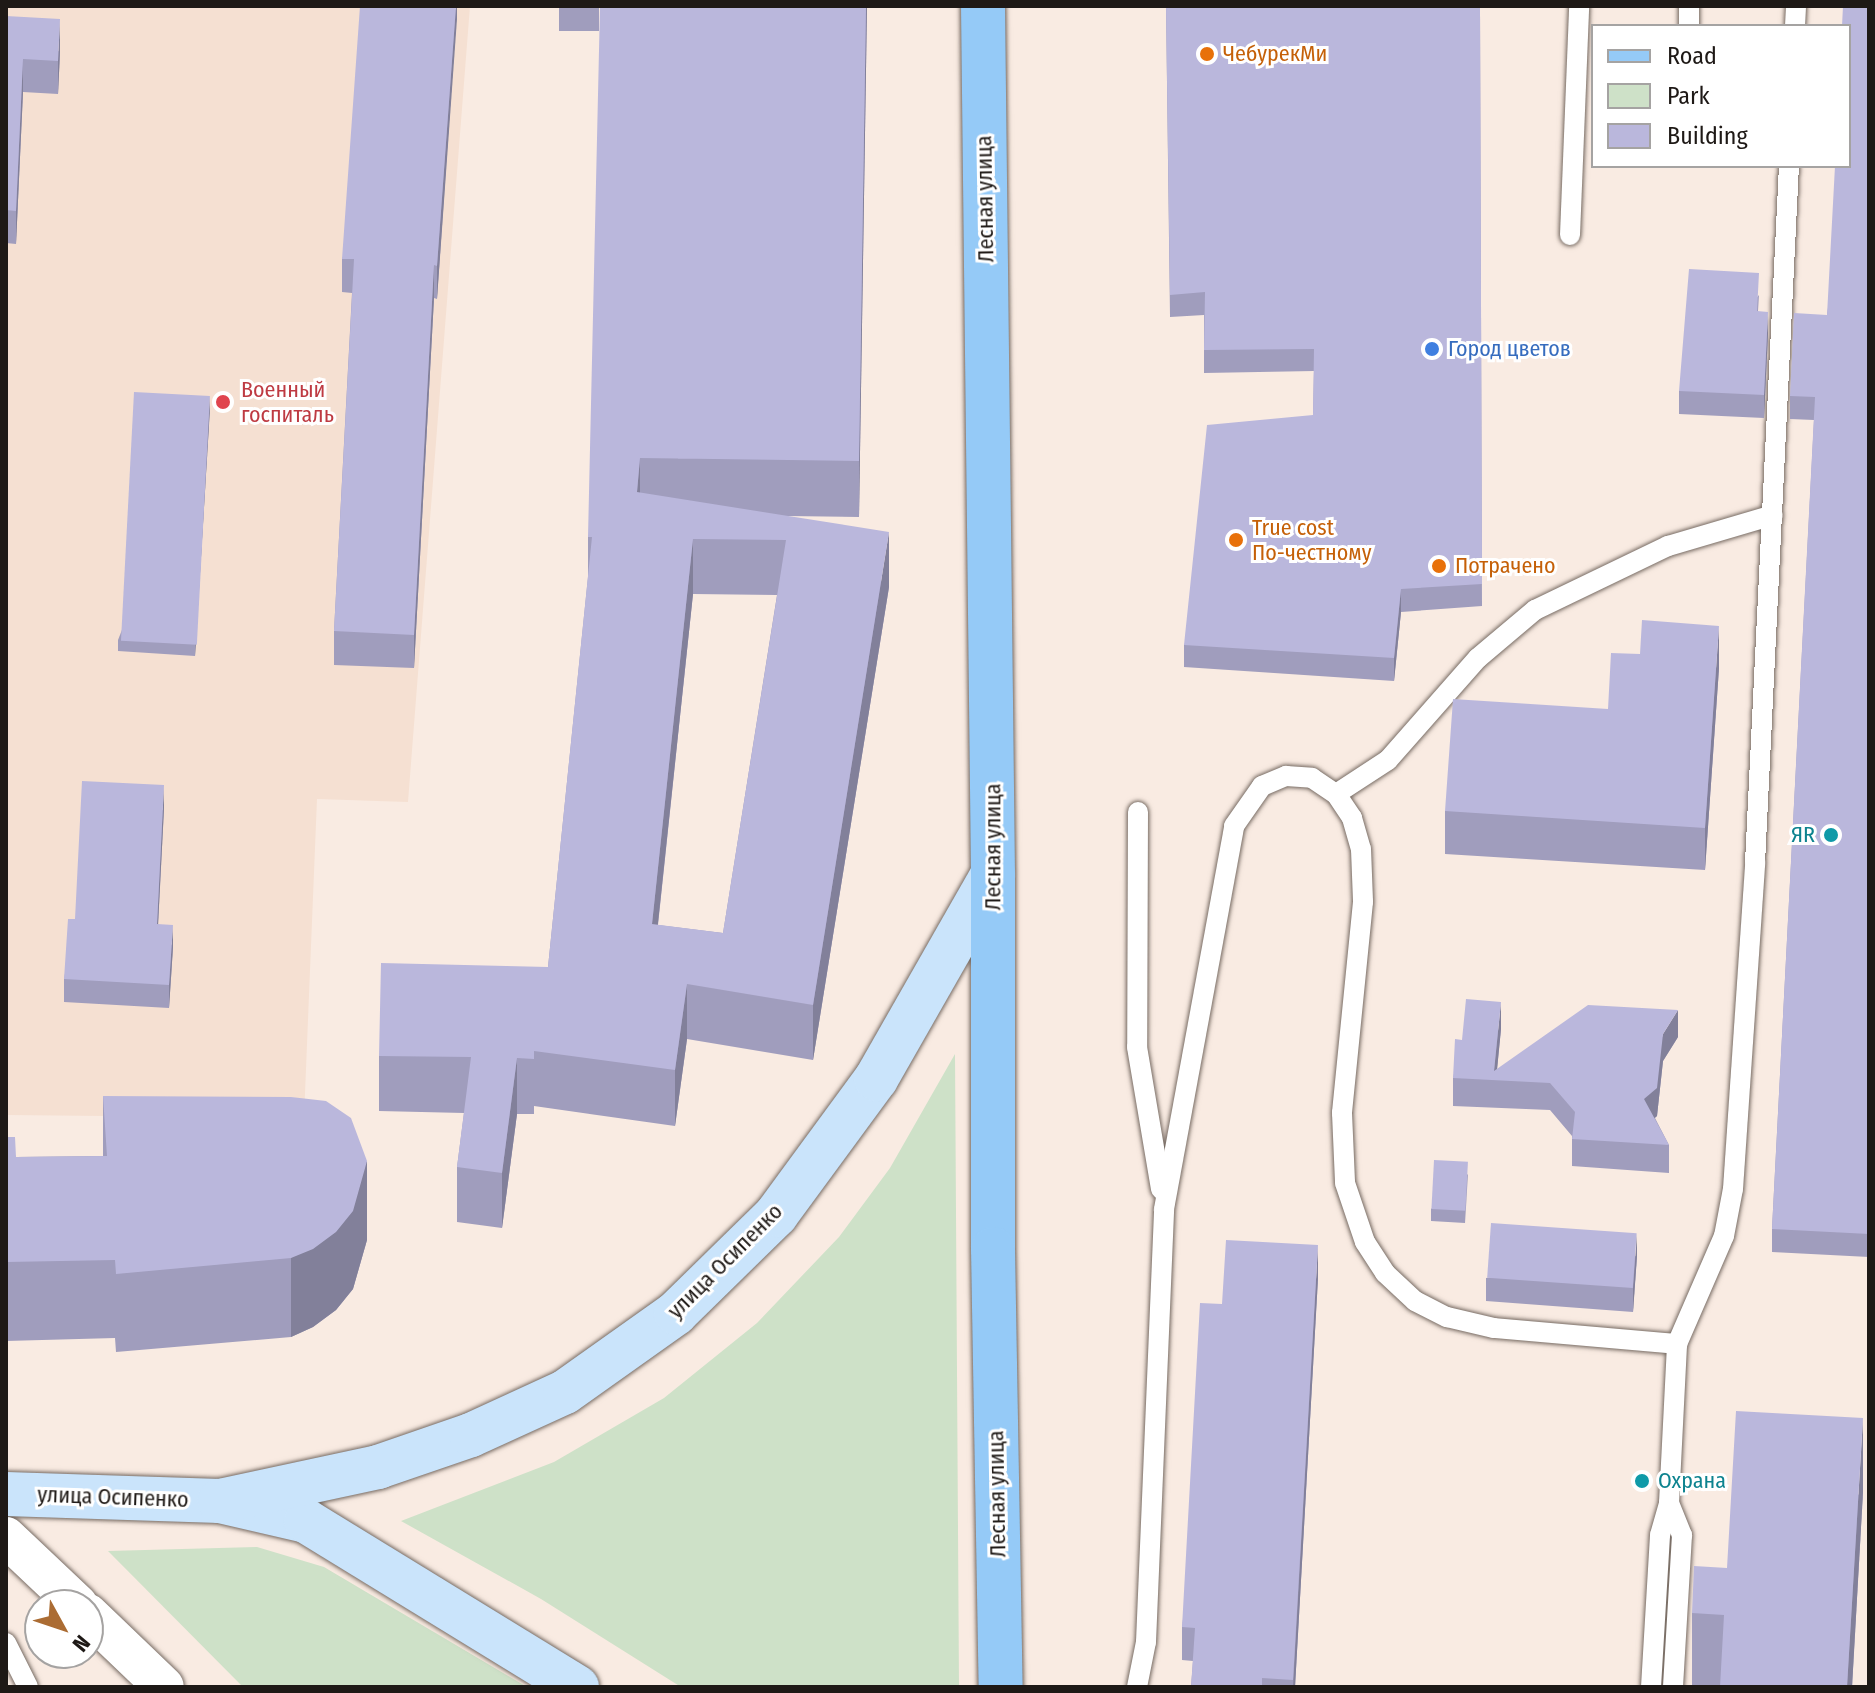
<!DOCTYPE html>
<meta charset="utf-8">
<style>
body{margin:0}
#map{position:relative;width:1875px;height:1693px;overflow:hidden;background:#f9ebe2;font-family:"Fira Sans Condensed",sans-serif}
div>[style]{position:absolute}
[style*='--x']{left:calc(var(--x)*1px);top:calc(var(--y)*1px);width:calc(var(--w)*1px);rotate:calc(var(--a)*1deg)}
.built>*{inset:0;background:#f5e0d2}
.green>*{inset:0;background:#cee1c8}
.roads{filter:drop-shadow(0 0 2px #776b63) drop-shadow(0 0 2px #776b63)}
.service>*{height:20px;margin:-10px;padding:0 10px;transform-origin:10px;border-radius:10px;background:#fff}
.minor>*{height:40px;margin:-20px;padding:0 20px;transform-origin:20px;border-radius:20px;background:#fff}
.secondary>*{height:44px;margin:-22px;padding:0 22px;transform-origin:22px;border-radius:22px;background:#cae4fb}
.primary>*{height:44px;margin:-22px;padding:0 22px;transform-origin:22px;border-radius:22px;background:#95caf7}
.wall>*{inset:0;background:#a09dbd;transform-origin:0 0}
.shaded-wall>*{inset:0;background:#82809a}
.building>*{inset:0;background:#bab7dc;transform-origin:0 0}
.dots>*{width:22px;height:22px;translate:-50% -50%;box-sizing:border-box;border:4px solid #fff;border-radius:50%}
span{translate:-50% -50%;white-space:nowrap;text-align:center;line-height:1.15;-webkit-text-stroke:6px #fff;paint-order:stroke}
.food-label{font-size:22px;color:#c56008}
.left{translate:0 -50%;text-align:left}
.street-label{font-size:22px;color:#1e1916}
.shop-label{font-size:22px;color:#366cbe}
.health-label{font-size:22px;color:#be3a42}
.culture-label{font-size:22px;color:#0d838f}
.right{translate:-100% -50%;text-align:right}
.frame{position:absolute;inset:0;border:8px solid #1e1916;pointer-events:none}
.legend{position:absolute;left:1591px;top:24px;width:260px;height:144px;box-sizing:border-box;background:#fff;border:2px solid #a5a3a2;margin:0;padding:10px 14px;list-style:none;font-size:24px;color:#1e1916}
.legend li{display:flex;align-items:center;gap:16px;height:40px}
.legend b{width:40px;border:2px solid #a5a3a2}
.north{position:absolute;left:24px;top:1589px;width:80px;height:80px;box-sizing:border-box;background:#fff;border:2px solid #a5a3a2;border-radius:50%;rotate:130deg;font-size:22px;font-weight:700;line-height:32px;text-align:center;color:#1e1916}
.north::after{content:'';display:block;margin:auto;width:28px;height:36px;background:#ab6c33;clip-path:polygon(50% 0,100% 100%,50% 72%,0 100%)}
</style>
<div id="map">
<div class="built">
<i style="clip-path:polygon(6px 6px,470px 6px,408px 802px,317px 799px,304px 1118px,6px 1115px)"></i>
</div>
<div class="green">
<i style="clip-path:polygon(955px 1054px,959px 1687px,681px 1687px,541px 1599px,401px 1521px,554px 1462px,664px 1398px,757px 1323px,839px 1237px,890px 1168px)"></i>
<i style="clip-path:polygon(257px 1547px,324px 1567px,527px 1687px,243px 1687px,108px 1551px)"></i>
</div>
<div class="roads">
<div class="service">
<i style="--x:1689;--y:26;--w:20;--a:-90"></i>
<i style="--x:1795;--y:26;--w:20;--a:-87"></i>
<i style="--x:1570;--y:235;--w:229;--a:-87.7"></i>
<i style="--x:1336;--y:794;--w:62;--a:-33.2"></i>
<i style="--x:1388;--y:760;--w:136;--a:-48.6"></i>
<i style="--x:1478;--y:658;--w:75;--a:-40.1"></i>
<i style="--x:1535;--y:610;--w:148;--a:-25.7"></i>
<i style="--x:1668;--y:546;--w:109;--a:-16.4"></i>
<i style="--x:1138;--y:812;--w:235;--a:90.2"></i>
<i style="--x:1137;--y:1047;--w:144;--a:80.4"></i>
<i style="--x:1669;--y:1503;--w:35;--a:68"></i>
<i style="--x:1682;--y:1535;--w:152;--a:93.4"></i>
<i style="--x:6;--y:1643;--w:49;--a:63.4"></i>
<i style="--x:1137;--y:1687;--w:46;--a:-78.7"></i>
<i style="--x:1146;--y:1642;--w:433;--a:-87.6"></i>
<i style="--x:1164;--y:1209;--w:389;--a:-79.6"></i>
<i style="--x:1234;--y:826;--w:49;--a:-55"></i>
<i style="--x:1262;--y:786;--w:26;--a:-23"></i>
<i style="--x:1286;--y:776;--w:26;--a:4"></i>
<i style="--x:1312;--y:778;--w:29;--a:34"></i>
<i style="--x:1336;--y:794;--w:29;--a:56"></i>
<i style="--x:1352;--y:818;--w:32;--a:74"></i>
<i style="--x:1361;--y:849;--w:53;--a:87.8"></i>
<i style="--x:1363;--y:902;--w:212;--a:95.7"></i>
<i style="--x:1342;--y:1113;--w:70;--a:87.5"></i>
<i style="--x:1345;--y:1183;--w:62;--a:71.3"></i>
<i style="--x:1365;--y:1242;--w:37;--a:57"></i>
<i style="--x:1385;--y:1273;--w:41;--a:43"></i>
<i style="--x:1415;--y:1301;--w:36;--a:27"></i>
<i style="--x:1447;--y:1317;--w:48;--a:13.2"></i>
<i style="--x:1494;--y:1328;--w:184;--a:5"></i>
<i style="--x:1651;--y:1687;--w:152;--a:-86.6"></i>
<i style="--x:1660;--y:1535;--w:33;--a:-74"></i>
<i style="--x:1669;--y:1503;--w:159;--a:-87.1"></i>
<i style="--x:1677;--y:1344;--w:118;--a:-66.5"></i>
<i style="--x:1724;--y:1236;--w:48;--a:-79.2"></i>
<i style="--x:1733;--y:1189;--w:327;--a:-86.1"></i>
<i style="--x:1755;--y:863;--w:698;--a:-87.21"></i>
</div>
<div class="minor">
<i style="--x:6;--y:1537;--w:99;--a:43.4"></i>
<i style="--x:88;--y:1614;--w:105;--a:43.8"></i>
</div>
<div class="secondary">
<i style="--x:6;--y:1494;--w:214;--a:1.9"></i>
<i style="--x:220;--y:1501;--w:88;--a:13.1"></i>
<i style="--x:306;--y:1521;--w:318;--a:31.5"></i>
<i style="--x:220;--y:1501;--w:162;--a:-12.1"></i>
<i style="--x:378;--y:1467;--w:98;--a:-19"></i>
<i style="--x:471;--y:1435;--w:103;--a:-24.6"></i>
<i style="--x:565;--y:1392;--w:136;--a:-35.4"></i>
<i style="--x:676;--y:1313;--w:140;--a:-44.4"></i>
<i style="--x:776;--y:1215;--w:169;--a:-53.7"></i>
<i style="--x:876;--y:1079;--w:236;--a:-60.3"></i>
</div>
<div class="primary">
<i style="--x:983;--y:6;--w:868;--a:89.34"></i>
<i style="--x:993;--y:874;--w:375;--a:90"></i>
<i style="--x:993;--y:1249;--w:438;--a:89"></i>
</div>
</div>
<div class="wall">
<i style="clip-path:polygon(457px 6px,437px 299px,434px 298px,414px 668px,334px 665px,334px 631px,352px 293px,342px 292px,342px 259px)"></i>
<i style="left:559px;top:6px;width:40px;height:25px"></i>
<i style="clip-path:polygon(evenodd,867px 6px,859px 517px,787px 516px,889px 587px,813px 1060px,687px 1039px,675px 1126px,534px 1106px,534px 1114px,517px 1114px,502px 1228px,457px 1222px,457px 1167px,464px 1113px,379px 1111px,379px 1056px,548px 967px,588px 577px,588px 537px,867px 6px,693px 594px,777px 595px,723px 933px,658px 925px,693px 594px)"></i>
<i style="clip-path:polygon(1166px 6px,1480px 6px,1482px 606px,1401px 612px,1394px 681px,1184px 667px,1184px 645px,1313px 415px,1314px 371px,1204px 373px,1204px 315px,1170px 317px)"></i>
<i style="clip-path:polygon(1869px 6px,1869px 1257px,1772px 1252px,1772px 1229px,1814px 420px,1790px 419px,1790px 396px,1827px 315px)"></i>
<i style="clip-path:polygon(6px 16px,60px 52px,58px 94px,23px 92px,16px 244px,6px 243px)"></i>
<i style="clip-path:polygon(1759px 295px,1758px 311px,1768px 334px,1764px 418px,1679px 414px,1679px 391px)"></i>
<i style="clip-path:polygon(210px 408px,195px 656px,118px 651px,118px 640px)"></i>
<i style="clip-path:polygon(1640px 654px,1719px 668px,1705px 870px,1445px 854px,1445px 811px,1608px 709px)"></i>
<i style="clip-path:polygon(164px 808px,158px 924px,173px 947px,169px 1008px,64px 1002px,64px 979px,75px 919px)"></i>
<i style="clip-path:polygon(1501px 1029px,1497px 1069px,1678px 1037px,1663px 1061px,1657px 1116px,1655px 1118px,1669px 1145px,1669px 1173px,1572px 1166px,1572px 1136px,1550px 1110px,1453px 1106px,1453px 1078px,1462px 1040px)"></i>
<i style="clip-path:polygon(103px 1096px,367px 1240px,353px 1289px,336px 1310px,313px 1327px,291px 1337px,116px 1352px,115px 1338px,6px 1341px,6px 1137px,16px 1157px,103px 1156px)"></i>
<i style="clip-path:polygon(1468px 1174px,1465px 1223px,1431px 1221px,1431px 1209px)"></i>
<i style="clip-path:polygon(1637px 1256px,1633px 1312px,1486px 1301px,1486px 1278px)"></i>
<i style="clip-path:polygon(1318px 1278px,1295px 1687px,1191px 1687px,1193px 1661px,1182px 1660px,1182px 1627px,1222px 1304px)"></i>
<i style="clip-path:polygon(1863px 1492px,1852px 1687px,1692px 1687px,1692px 1613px,1727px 1568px)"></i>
</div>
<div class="shaded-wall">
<i style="clip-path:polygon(456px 6px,457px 6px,457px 19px,437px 299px,437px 266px)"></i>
<i style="clip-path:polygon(866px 6px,867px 6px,859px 517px,859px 461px)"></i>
<i style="clip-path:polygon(60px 19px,60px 52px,58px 94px,58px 61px)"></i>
<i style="clip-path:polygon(23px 59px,23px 92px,16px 244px,16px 211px)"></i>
<i style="clip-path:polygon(434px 265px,434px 298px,414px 668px,414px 635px)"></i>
<i style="clip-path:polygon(1768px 312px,1768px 334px,1764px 418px,1764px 395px)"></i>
<i style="clip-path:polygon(210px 396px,210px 408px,195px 656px,195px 645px)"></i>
<i style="clip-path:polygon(640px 458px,640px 514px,637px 492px)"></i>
<i style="clip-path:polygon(889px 532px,889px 587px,813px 1060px,813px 1005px)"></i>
<i style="clip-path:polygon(693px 539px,693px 594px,652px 979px,652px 924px)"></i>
<i style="clip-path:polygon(1401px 589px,1401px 612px,1394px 681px,1394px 658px)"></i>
<i style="clip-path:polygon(1719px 626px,1719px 668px,1705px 870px,1705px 828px)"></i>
<i style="clip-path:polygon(164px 785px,164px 808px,157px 946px,157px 924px)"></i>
<i style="clip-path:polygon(173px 925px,173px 947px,169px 1008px,169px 985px)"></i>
<i style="clip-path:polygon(687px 984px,687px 1039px,675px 1126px,675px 1070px)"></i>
<i style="clip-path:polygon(1501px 1002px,1501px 1029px,1496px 1080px,1494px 1071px)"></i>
<i style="clip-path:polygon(1678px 1010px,1678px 1037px,1663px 1061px,1657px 1116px,1644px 1126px,1644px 1099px,1663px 1034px)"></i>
<i style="clip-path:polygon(517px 1058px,517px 1114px,502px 1228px,502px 1173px)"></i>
<i style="clip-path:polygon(367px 1161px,367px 1240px,353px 1289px,336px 1310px,313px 1327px,291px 1337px,291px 1258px)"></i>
<i style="clip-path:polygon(1637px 1234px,1637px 1256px,1633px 1312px,1633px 1289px)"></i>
<i style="clip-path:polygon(1318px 1245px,1318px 1278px,1295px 1687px,1293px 1687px)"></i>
<i style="clip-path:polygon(1863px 1418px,1863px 1492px,1852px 1687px,1847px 1687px)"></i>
</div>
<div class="building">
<i style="clip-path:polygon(360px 6px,456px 6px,437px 266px,434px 265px,414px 635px,334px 631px,354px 259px,342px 259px)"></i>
<i style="clip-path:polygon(evenodd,600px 6px,866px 6px,859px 461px,640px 458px,637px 492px,889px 532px,813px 1005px,687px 984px,675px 1070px,534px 1051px,534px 1059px,517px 1058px,502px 1173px,457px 1167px,471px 1057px,379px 1056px,381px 963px,548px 967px,592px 537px,588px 537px,600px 6px,693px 539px,786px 540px,723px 933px,652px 924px,693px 539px)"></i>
<i style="clip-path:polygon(1166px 6px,1480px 6px,1482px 584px,1401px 589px,1394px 658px,1184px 645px,1207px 425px,1313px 415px,1314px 349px,1204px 350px,1205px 292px,1170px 295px)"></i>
<i style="clip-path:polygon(1843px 6px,1869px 6px,1869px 1234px,1772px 1229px,1815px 397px,1790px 396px,1794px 313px,1827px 315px,1835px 166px,1849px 166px,1849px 26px,1842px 26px)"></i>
<i style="clip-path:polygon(6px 16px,60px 19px,58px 61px,23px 59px,16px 211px,6px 210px)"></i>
<i style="clip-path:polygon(1689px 269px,1759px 273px,1757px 311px,1768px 312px,1764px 395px,1679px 391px)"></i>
<i style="left:134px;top:392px;width:76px;height:249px;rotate:3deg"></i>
<i style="clip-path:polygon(1642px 620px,1719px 626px,1705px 828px,1445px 811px,1453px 699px,1608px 709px,1611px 653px,1640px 654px)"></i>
<i style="clip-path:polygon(82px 781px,164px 785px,157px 924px,173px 925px,169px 985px,64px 979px,68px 919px,75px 919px)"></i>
<i style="clip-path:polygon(1466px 999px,1501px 1002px,1494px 1071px,1588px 1005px,1678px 1010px,1663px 1034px,1657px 1088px,1644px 1099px,1669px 1145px,1572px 1139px,1575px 1112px,1550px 1083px,1453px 1078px,1455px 1039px,1462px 1040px)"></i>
<i style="clip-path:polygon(103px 1096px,291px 1097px,326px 1101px,351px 1118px,367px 1161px,353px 1211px,336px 1232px,313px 1249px,291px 1258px,116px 1274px,115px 1260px,6px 1262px,6px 1137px,15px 1137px,16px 1157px,107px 1156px)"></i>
<i style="left:1434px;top:1160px;width:34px;height:49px;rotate:3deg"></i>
<i style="left:1491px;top:1223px;width:146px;height:55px;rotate:4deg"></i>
<i style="clip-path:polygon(1226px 1240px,1318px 1245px,1293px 1680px,1262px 1678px,1262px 1687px,1191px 1687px,1195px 1628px,1182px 1627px,1200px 1303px,1222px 1304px)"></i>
<i style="clip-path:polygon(1736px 1411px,1863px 1418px,1847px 1687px,1720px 1687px,1724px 1615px,1692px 1613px,1694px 1566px,1727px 1568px)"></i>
</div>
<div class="dots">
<i style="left:1207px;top:54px;background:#e8710a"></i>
<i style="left:1432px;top:349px;background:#3f7fe0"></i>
<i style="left:223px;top:402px;background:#e0444e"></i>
<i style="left:1236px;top:540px;background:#e8710a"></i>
<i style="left:1439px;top:566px;background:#e8710a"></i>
<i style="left:1831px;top:835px;background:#0f9aa8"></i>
<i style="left:1642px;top:1481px;background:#0f9aa8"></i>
</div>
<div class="food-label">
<span class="left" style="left:1223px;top:54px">ЧебурекМи</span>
<span class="left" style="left:1252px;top:540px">True cost<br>По-честному</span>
<span class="left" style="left:1455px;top:566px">Потрачено</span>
</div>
<div class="street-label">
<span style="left:985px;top:199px;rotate:-91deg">Лесная улица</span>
<span style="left:993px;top:847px;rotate:-90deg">Лесная улица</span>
<span style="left:725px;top:1261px;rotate:-45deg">улица Осипенко</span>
<span style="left:997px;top:1494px;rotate:-91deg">Лесная улица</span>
<span style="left:113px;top:1497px;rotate:2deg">улица Осипенко</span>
</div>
<div class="shop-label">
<span class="left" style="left:1448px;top:349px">Город цветов</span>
</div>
<div class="health-label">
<span class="left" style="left:241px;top:402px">Военный<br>госпиталь</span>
</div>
<div class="culture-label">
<span class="right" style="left:1815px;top:835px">ЯR</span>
<span class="left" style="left:1658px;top:1481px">Охрана</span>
</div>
<div class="frame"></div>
<ul class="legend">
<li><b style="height:10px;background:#95caf7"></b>Road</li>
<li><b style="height:22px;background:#cee1c8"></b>Park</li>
<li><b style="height:22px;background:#bab7dc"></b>Building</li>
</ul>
<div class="north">N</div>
</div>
